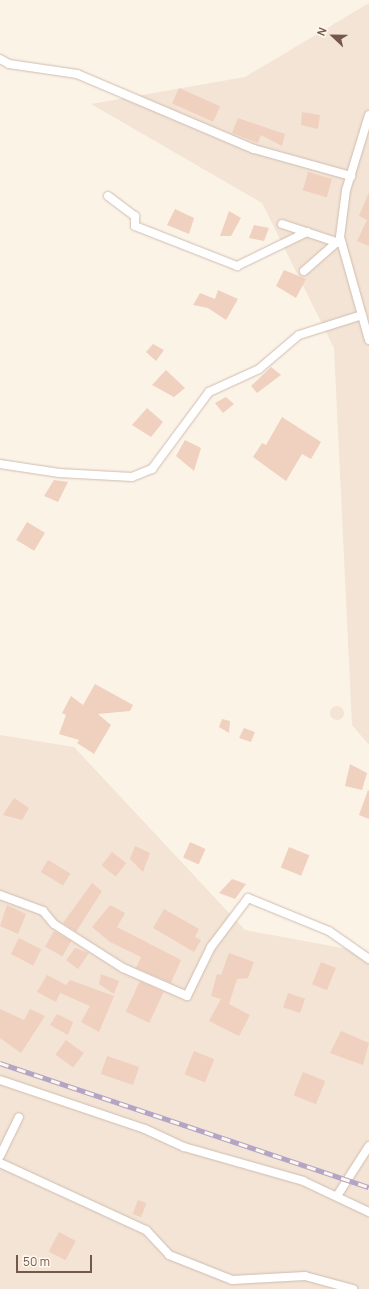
<!DOCTYPE html>
<style>
body{margin:0}
#map{position:relative;width:369px;height:1289px;overflow:hidden;background:#fcf3e7;font-family:Manrope,sans-serif}
div>[style]{position:absolute}
[style*='--x']{left:calc(var(--x)*1px);top:calc(var(--y)*1px);width:calc(var(--w)*1px);rotate:calc(var(--a)*1deg)}
.residential>*{inset:0;background:#f3e4d5}
.round{border-radius:50%}
.building>*{inset:0;background:#f0d0bf;transform-origin:0 0}
.roads{filter:drop-shadow(0 0 1px #cfbcb0) drop-shadow(0 0 1px #cfbcb0)}
.minor>*{height:8px;margin:-4px;padding:0 4px;transform-origin:4px;border-radius:4px;background:#fff}
.rail>*{height:4.5px;margin-top:-2.25px;transform-origin:0;background:repeating-linear-gradient(90deg,#fef7ed 0 9px,#b5a5c5 0 18px);box-sizing:border-box;border-block:1px solid #b5a5c5}
span{translate:-50% -50%;white-space:nowrap;text-align:center;line-height:1.15;-webkit-text-stroke:4px #fef7ed;paint-order:stroke}
.north{position:absolute;left:313px;top:16px;width:40px;height:40px;-webkit-text-stroke:3px #fef7ed;paint-order:stroke;rotate:292deg;font-size:11px;font-weight:700;line-height:16px;text-align:center;color:#75584c}
.north::after{content:'';display:block;margin:auto;width:14px;height:18px;background:#75584c;clip-path:polygon(50% 0,100% 100%,50% 72%,0 100%)}
.scale{position:absolute;left:16px;top:1255px;width:76px;height:18px;box-sizing:border-box;border:2px solid #75584c;border-top:0;padding-left:5px;font-size:12px;line-height:14px;white-space:nowrap;color:#75584c;-webkit-text-stroke:3px #fef7ed;paint-order:stroke}
</style>
<div id="map">
<div class="residential">
<i style="clip-path:polygon(369px 3px,369px 745px,352px 725px,334px 348px,262px 203px,91px 104px,245px 77px)"></i>
<i class="round" style="left:330px;top:706px;width:14px;height:14px"></i>
<i style="clip-path:polygon(0 735px,74px 747px,245px 930px,369px 953px,369px 1289px,0 1289px)"></i>
</div>
<div class="building">
<i style="left:179px;top:88px;width:45px;height:17px;rotate:24deg"></i>
<i style="clip-path:polygon(302px 112px,320px 115px,318px 129px,301px 125px)"></i>
<i style="clip-path:polygon(238px 118px,285px 134px,282px 146px,261px 135px,258px 143px,232px 133px)"></i>
<i style="left:308px;top:172px;width:25px;height:19px;rotate:16deg"></i>
<i style="clip-path:polygon(369px 192px,369px 246px,357px 241px,367px 220px,359px 216px)"></i>
<i style="clip-path:polygon(175px 209px,194px 218px,189px 234px,167px 225px)"></i>
<i style="clip-path:polygon(229px 211px,241px 218px,231px 236px,220px 236px)"></i>
<i style="clip-path:polygon(254px 225px,269px 228px,264px 241px,249px 238px)"></i>
<i style="clip-path:polygon(284px 270px,306px 279px,296px 298px,276px 286px)"></i>
<i style="clip-path:polygon(218px 290px,238px 299px,226px 320px,208px 308px,193px 305px,200px 293px,215px 299px)"></i>
<i style="clip-path:polygon(153px 344px,164px 350px,156px 361px,146px 352px)"></i>
<i style="clip-path:polygon(271px 367px,281px 375px,257px 393px,251px 386px)"></i>
<i style="clip-path:polygon(166px 370px,185px 388px,174px 397px,152px 385px)"></i>
<i style="clip-path:polygon(226px 397px,234px 404px,223px 413px,215px 403px)"></i>
<i style="clip-path:polygon(147px 408px,163px 422px,151px 437px,132px 425px)"></i>
<i style="clip-path:polygon(282px 417px,321px 442px,311px 459px,302px 454px,286px 481px,253px 457px,262px 443px,266px 445px)"></i>
<i style="clip-path:polygon(185px 440px,201px 448px,194px 471px,176px 456px)"></i>
<i style="clip-path:polygon(54px 480px,68px 482px,58px 502px,44px 496px)"></i>
<i style="left:27px;top:522px;width:21px;height:21px;rotate:31deg"></i>
<i style="clip-path:polygon(95px 684px,133px 705px,130px 711px,98px 714px,111px 725px,94px 754px,77px 743px,79px 740px,59px 734px,66px 715px,62px 713px,71px 696px,83px 705px)"></i>
<i style="clip-path:polygon(222px 719px,230px 721px,229px 733px,219px 727px)"></i>
<i style="clip-path:polygon(244px 728px,255px 732px,251px 742px,239px 738px)"></i>
<i style="clip-path:polygon(350px 764px,367px 773px,362px 790px,345px 786px)"></i>
<i style="clip-path:polygon(368px 790px,369px 791px,369px 819px,359px 815px)"></i>
<i style="clip-path:polygon(14px 798px,29px 808px,22px 820px,3px 815px)"></i>
<i style="left:190px;top:842px;width:17px;height:17px;rotate:24deg"></i>
<i style="clip-path:polygon(135px 846px,150px 853px,143px 872px,130px 859px)"></i>
<i style="left:289px;top:847px;width:22px;height:22px;rotate:22deg"></i>
<i style="left:112px;top:852px;width:18px;height:17px;rotate:38deg"></i>
<i style="left:48px;top:860px;width:26px;height:14px;rotate:31deg"></i>
<i style="clip-path:polygon(232px 879px,246px 884px,235px 899px,219px 893px)"></i>
<i style="clip-path:polygon(92px 883px,102px 891px,76px 932px,63px 923px)"></i>
<i style="clip-path:polygon(7px 905px,26px 914px,18px 934px,0 926px)"></i>
<i style="clip-path:polygon(110px 905px,125px 913px,117px 927px,181px 960px,171px 983px,136px 968px,141px 957px,110px 942px,92px 927px)"></i>
<i style="clip-path:polygon(164px 909px,199px 929px,195px 937px,201px 940px,194px 952px,153px 928px)"></i>
<i style="left:54px;top:931px;width:20px;height:18px;rotate:30deg"></i>
<i style="left:19px;top:938px;width:25px;height:18px;rotate:27deg"></i>
<i style="clip-path:polygon(75px 948px,89px 953px,78px 969px,66px 960px)"></i>
<i style="clip-path:polygon(229px 953px,254px 962px,248px 978px,237px 979px,229px 1004px,250px 1015px,239px 1036px,209px 1021px,221px 999px,211px 996px,217px 974px,221px 975px)"></i>
<i style="left:321px;top:962px;width:16px;height:24px;rotate:22deg"></i>
<i style="clip-path:polygon(101px 974px,119px 981px,114px 994px,99px 984px)"></i>
<i style="clip-path:polygon(47px 975px,66px 985px,70px 980px,114px 996px,99px 1032px,81px 1022px,90px 1006px,60px 993px,56px 1002px,37px 992px)"></i>
<i style="left:140px;top:981px;width:26px;height:34px;rotate:25deg"></i>
<i style="left:288px;top:993px;width:18px;height:15px;rotate:19deg"></i>
<i style="clip-path:polygon(0 1009px,24px 1020px,30px 1009px,45px 1016px,21px 1053px,0 1038px)"></i>
<i style="clip-path:polygon(57px 1014px,73px 1022px,68px 1035px,50px 1025px)"></i>
<i style="clip-path:polygon(341px 1031px,369px 1043px,363px 1065px,330px 1053px)"></i>
<i style="left:66px;top:1040px;width:22px;height:18px;rotate:36deg"></i>
<i style="left:194px;top:1051px;width:22px;height:25px;rotate:22deg"></i>
<i style="left:107px;top:1056px;width:34px;height:19px;rotate:19deg"></i>
<i style="left:303px;top:1072px;width:24px;height:25px;rotate:22deg"></i>
<i style="left:138px;top:1200px;width:9px;height:15px;rotate:21deg"></i>
<i style="left:59px;top:1232px;width:19px;height:22px;rotate:28deg"></i>
</div>
<div class="roads">
<div class="minor">
<i style="--x:0;--y:59;--w:10;--a:29"></i>
<i style="--x:9;--y:64;--w:69;--a:8.4"></i>
<i style="--x:77;--y:74;--w:192;--a:23"></i>
<i style="--x:254;--y:149;--w:101;--a:15.6"></i>
<i style="--x:369;--y:115;--w:78;--a:107"></i>
<i style="--x:346;--y:190;--w:47;--a:97.3"></i>
<i style="--x:340;--y:237;--w:107;--a:74.3"></i>
<i style="--x:108;--y:196;--w:34;--a:37"></i>
<i style="--x:135;--y:216;--w:10;--a:90"></i>
<i style="--x:135;--y:226;--w:110;--a:21.4"></i>
<i style="--x:237;--y:266;--w:78;--a:-25.9"></i>
<i style="--x:282;--y:224;--w:63;--a:18.4"></i>
<i style="--x:304;--y:271;--w:44;--a:-41.3"></i>
<i style="--x:0;--y:464;--w:60;--a:8.7"></i>
<i style="--x:59;--y:473;--w:73;--a:3.1"></i>
<i style="--x:132;--y:477;--w:22;--a:-22"></i>
<i style="--x:152;--y:469;--w:96;--a:-53.5"></i>
<i style="--x:209;--y:392;--w:55;--a:-24.7"></i>
<i style="--x:259;--y:369;--w:52;--a:-40.4"></i>
<i style="--x:299;--y:335;--w:66;--a:-17.6"></i>
<i style="--x:0;--y:895;--w:46;--a:20.4"></i>
<i style="--x:43;--y:911;--w:17;--a:50"></i>
<i style="--x:54;--y:924;--w:82;--a:32.5"></i>
<i style="--x:123;--y:968;--w:70;--a:23.6"></i>
<i style="--x:187;--y:996;--w:55;--a:-63.9"></i>
<i style="--x:211;--y:947;--w:61;--a:-52.9"></i>
<i style="--x:248;--y:898;--w:87;--a:22.2"></i>
<i style="--x:329;--y:931;--w:49;--a:35"></i>
<i style="--x:0;--y:1080;--w:153;--a:18.7"></i>
<i style="--x:145;--y:1129;--w:43;--a:24.8"></i>
<i style="--x:184;--y:1147;--w:124;--a:15.9"></i>
<i style="--x:303;--y:1181;--w:73;--a:25.2"></i>
<i style="--x:0;--y:1156;--w:43;--a:-64"></i>
<i style="--x:0;--y:1163;--w:161;--a:24.7"></i>
<i style="--x:146;--y:1230;--w:34;--a:47"></i>
<i style="--x:169;--y:1255;--w:68;--a:21.6"></i>
<i style="--x:232;--y:1280;--w:73;--a:-3.1"></i>
<i style="--x:305;--y:1276;--w:50;--a:15.2"></i>
<i style="--x:337;--y:1196;--w:59;--a:-57.4"></i>
</div>
</div>
<div class="rail">
<i style="--x:0;--y:1063;--w:389;--a:18.6"></i>
</div>
<div class="north">N</div>
<div class="scale">50 m</div>
</div>
